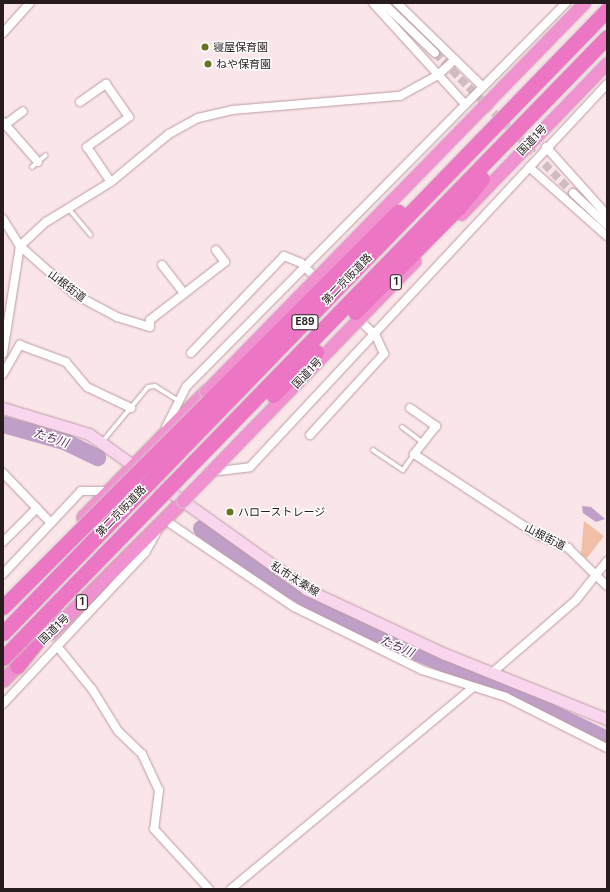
<!DOCTYPE html>
<meta charset="utf-8">
<style>
body{margin:0}
#map{position:relative;width:610px;height:892px;overflow:hidden;background:#fae5e9;font-family:Inter,"Noto Sans JP",sans-serif}
div>[style]{position:absolute}
[style*='--x']{left:calc(var(--x)*1px);top:calc(var(--y)*1px);width:calc(var(--w)*1px);rotate:calc(var(--a)*1deg)}
.green>*{inset:0;background:#f0bfa6}
.water>*{inset:0;background:#bf9fc7}
.river>*{height:17px;margin:-8.5px;padding:0 8.5px;transform-origin:8.5px;border-radius:8.5px;background:#bf9fc7}
.minor-tunnel>*{height:8px;margin-top:-4px;transform-origin:0;background:repeating-linear-gradient(90deg,#d0bdc0 0 8px,transparent 0 12px)}
.roads{filter:drop-shadow(0 0 1px #bd9ca2) drop-shadow(0 0 1px #bd9ca2)}
.service>*{height:4px;margin:-2px;padding:0 2px;transform-origin:2px;border-radius:2px;background:#fff}
.minor>*{height:8px;margin:-4px;padding:0 4px;transform-origin:4px;border-radius:4px;background:#fff}
.secondary>*{height:11px;margin:-5.5px;padding:0 5.5px;transform-origin:5.5px;border-radius:5.5px;background:#f9d6ed}
.trunk>*{height:13px;margin:-6.5px;padding:0 6.5px;transform-origin:6.5px;border-radius:6.5px;background:#f092cf}
.motorway>*{height:15px;margin:-7.5px;padding:0 7.5px;transform-origin:7.5px;border-radius:7.5px;background:#ec76c3}
.bridges{filter:drop-shadow(0 0 1px #cfcdcd) drop-shadow(0 0 1px #cfcdcd)}
.trunk-bridge>*{height:13px;margin:-6.5px;padding:0 6.5px;transform-origin:6.5px;border-radius:6.5px;background:#f092cf}
.motorway-bridge>*{height:15px;margin:-7.5px;padding:0 7.5px;transform-origin:7.5px;border-radius:7.5px;background:#ec76c3}
.dots>*{width:11px;height:11px;translate:-50% -50%;box-sizing:border-box;border:2px solid #fff;border-radius:50%}
span{translate:-50% -50%;white-space:nowrap;text-align:center;line-height:1.15;-webkit-text-stroke:3px #fff;paint-order:stroke}
.shield-label span{padding:1px 3px;background:#fff;border:1px solid;border-radius:3px;-webkit-text-stroke-width:0}
.shield-label{font-size:10px;color:#271b1d;font-weight:700}
.poi-label{font-size:11px;color:#271b1d}
.left{translate:0 -50%;text-align:left}
.street-label{font-size:11px;color:#271b1d}
.water-label{font-size:12px;color:#481f51;font-style:italic}
.frame{position:absolute;inset:0;border:4px solid #271b1d;pointer-events:none}
</style>
<div id="map">
<div class="green">
<i style="clip-path:polygon(584px 521px,604px 536px,587px 558px,581px 554px)"></i>
</div>
<div class="water">
<i style="clip-path:polygon(582px 506px,591px 507px,605px 519px,596px 522px,583px 513px)"></i>
</div>
<div class="river">
<i style="--x:3;--y:424;--w:63;--a:15.6"></i>
<i style="--x:64;--y:441;--w:37;--a:26"></i>
<i style="--x:201;--y:528;--w:77;--a:36"></i>
<i style="--x:263;--y:573;--w:98;--a:30.8"></i>
<i style="--x:347;--y:623;--w:158;--a:22.7"></i>
<i style="--x:493;--y:684;--w:127;--a:25.8"></i>
</div>
<div class="minor-tunnel">
<i style="--x:435;--y:53;--w:197;--a:45.4"></i>
</div>
<div class="roads">
<div class="service">
<i style="--x:32;--y:167;--w:18;--a:-41"></i>
<i style="--x:68;--y:208;--w:35;--a:50"></i>
<i style="--x:402;--y:427;--w:26;--a:37"></i>
<i style="--x:102;--y:442;--w:72;--a:-50.1"></i>
<i style="--x:148;--y:387;--w:7;--a:-8"></i>
<i style="--x:155;--y:386;--w:28;--a:32"></i>
<i style="--x:373;--y:450;--w:36;--a:34"></i>
<i style="--x:403;--y:470;--w:19;--a:-55"></i>
</div>
<div class="minor">
<i style="--x:373;--y:3;--w:137;--a:47.7"></i>
<i style="--x:383;--y:3;--w:72;--a:43.9"></i>
<i style="--x:397;--y:3;--w:119;--a:44.3"></i>
<i style="--x:3;--y:33;--w:40;--a:-48"></i>
<i style="--x:80;--y:102;--w:32;--a:-35"></i>
<i style="--x:106;--y:84;--w:40;--a:55.1"></i>
<i style="--x:129;--y:117;--w:52;--a:144.5"></i>
<i style="--x:87;--y:147;--w:42;--a:55.6"></i>
<i style="--x:3;--y:122;--w:53;--a:48.8"></i>
<i style="--x:6;--y:124;--w:21;--a:-37"></i>
<i style="--x:546;--y:147;--w:91;--a:48.1"></i>
<i style="--x:529;--y:167;--w:104;--a:41.5"></i>
<i style="--x:573;--y:193;--w:47;--a:43.3"></i>
<i style="--x:3;--y:219;--w:32;--a:58"></i>
<i style="--x:20;--y:246;--w:72;--a:41.6"></i>
<i style="--x:74;--y:294;--w:49;--a:28.1"></i>
<i style="--x:117;--y:317;--w:34;--a:17"></i>
<i style="--x:150;--y:327;--w:7;--a:-90"></i>
<i style="--x:150;--y:320;--w:95;--a:-37.7"></i>
<i style="--x:225;--y:262;--w:15;--a:-127"></i>
<i style="--x:162;--y:265;--w:36;--a:52"></i>
<i style="--x:3;--y:353;--w:108;--a:-81"></i>
<i style="--x:20;--y:246;--w:35;--a:-43"></i>
<i style="--x:46;--y:222;--w:76;--a:-31.6"></i>
<i style="--x:111;--y:182;--w:75;--a:-39.6"></i>
<i style="--x:169;--y:134;--w:33;--a:-29"></i>
<i style="--x:198;--y:118;--w:35;--a:-13"></i>
<i style="--x:232;--y:110;--w:169;--a:-4.8"></i>
<i style="--x:400;--y:96;--w:43;--a:-28.9"></i>
<i style="--x:438;--y:75;--w:23;--a:-43"></i>
<i style="--x:191;--y:353;--w:134;--a:-46.2"></i>
<i style="--x:284;--y:256;--w:18;--a:22"></i>
<i style="--x:301;--y:263;--w:25;--a:45"></i>
<i style="--x:3;--y:374;--w:34;--a:-60"></i>
<i style="--x:20;--y:345;--w:49;--a:20.3"></i>
<i style="--x:66;--y:362;--w:33;--a:50"></i>
<i style="--x:87;--y:387;--w:49;--a:25.5"></i>
<i style="--x:410;--y:408;--w:32;--a:35"></i>
<i style="--x:436;--y:426;--w:36;--a:128"></i>
<i style="--x:414;--y:454;--w:148;--a:33.2"></i>
<i style="--x:538;--y:535;--w:33;--a:23"></i>
<i style="--x:568;--y:548;--w:54;--a:44.3"></i>
<i style="--x:166;--y:427;--w:45;--a:-63.4"></i>
<i style="--x:186;--y:387;--w:540;--a:-45.3"></i>
<i style="--x:310;--y:435;--w:110;--a:-47.6"></i>
<i style="--x:384;--y:354;--w:20;--a:-114"></i>
<i style="--x:376;--y:336;--w:28;--a:-136"></i>
<i style="--x:211;--y:472;--w:39;--a:-7"></i>
<i style="--x:250;--y:467;--w:524;--a:-47.01"></i>
<i style="--x:3;--y:473;--w:69;--a:46.2"></i>
<i style="--x:165;--y:520;--w:156;--a:34"></i>
<i style="--x:294;--y:607;--w:143;--a:26.2"></i>
<i style="--x:422;--y:670;--w:88;--a:17.8"></i>
<i style="--x:506;--y:697;--w:113;--a:26.8"></i>
<i style="--x:3;--y:542;--w:48;--a:-45"></i>
<i style="--x:3;--y:574;--w:114;--a:-46.8"></i>
<i style="--x:81;--y:491;--w:27;--a:0"></i>
<i style="--x:57;--y:646;--w:55;--a:50.9"></i>
<i style="--x:92;--y:689;--w:49;--a:58.2"></i>
<i style="--x:118;--y:731;--w:33;--a:44"></i>
<i style="--x:142;--y:754;--w:40;--a:65"></i>
<i style="--x:159;--y:790;--w:39;--a:97"></i>
<i style="--x:154;--y:829;--w:81;--a:47.5"></i>
<i style="--x:493;--y:672;--w:110;--a:-40.9"></i>
<i style="--x:576;--y:600;--w:50;--a:-51.5"></i>
<i style="--x:3;--y:704;--w:207;--a:-46.8"></i>
<i style="--x:145;--y:553;--w:25;--a:-61"></i>
<i style="--x:231;--y:889;--w:314;--a:-39.8"></i>
</div>
<div class="secondary">
<i style="--x:3;--y:408;--w:90;--a:16.8"></i>
<i style="--x:89;--y:434;--w:267;--a:35.5"></i>
<i style="--x:306;--y:589;--w:153;--a:25.1"></i>
<i style="--x:445;--y:654;--w:175;--a:21.9"></i>
</div>
<div class="trunk">
<i style="--x:83;--y:517;--w:176;--a:-45.7"></i>
<i style="--x:50;--y:633;--w:188;--a:-45"></i>
<i style="--x:3;--y:680;--w:30;--a:-46"></i>
</div>
<div class="motorway">
<i style="--x:17;--y:666;--w:63;--a:-51.5"></i>
</div>
</div>
<div class="bridges">
<div class="trunk-bridge">
<i style="--x:461;--y:214;--w:210;--a:-46"></i>
<i style="--x:206;--y:391;--w:542;--a:-45.75"></i>
<i style="--x:183;--y:500;--w:333;--a:-45.9"></i>
</div>
<div class="motorway-bridge">
<i style="--x:355;--y:312;--w:149;--a:-45.3"></i>
<i style="--x:460;--y:206;--w:35;--a:-51"></i>
<i style="--x:273;--y:395;--w:61;--a:-45"></i>
<i style="--x:3;--y:607;--w:559;--a:-45"></i>
<i style="--x:3;--y:633;--w:868;--a:-45.89"></i>
<i style="--x:3;--y:658;--w:866;--a:-45.8"></i>
</div>
</div>
<div class="dots">
<i style="left:205px;top:47px;background:#6a731d"></i>
<i style="left:208px;top:64px;background:#6a731d"></i>
<i style="left:230px;top:512px;background:#6a731d"></i>
</div>
<div class="shield-label">
<span style="left:396px;top:282px">1</span>
<span style="left:305px;top:322px">E89</span>
<span style="left:82px;top:602px">1</span>
</div>
<div class="poi-label">
<span class="left" style="left:213px;top:47px">寝屋保育園</span>
<span class="left" style="left:216px;top:64px">ねや保育園</span>
<span class="left" style="left:238px;top:512px">ハローストレージ</span>
</div>
<div class="street-label">
<span style="left:532px;top:140px;rotate:-46deg">国道1号</span>
<span style="left:347px;top:279px;rotate:-46deg">第二京阪道路</span>
<span style="left:67px;top:286px;rotate:37deg">山根街道</span>
<span style="left:307px;top:373px;rotate:-46deg">国道1号</span>
<span style="left:121px;top:511px;rotate:-46deg">第二京阪道路</span>
<span style="left:545px;top:537px;rotate:27deg">山根街道</span>
<span style="left:295px;top:579px;rotate:32deg">私市太秦線</span>
<span style="left:54px;top:629px;rotate:-44deg">国道1号</span>
</div>
<div class="water-label">
<span style="left:51px;top:438px;rotate:18deg">たち川</span>
<span style="left:397px;top:646px;rotate:24deg">たち川</span>
</div>
<div class="frame"></div>
</div>
